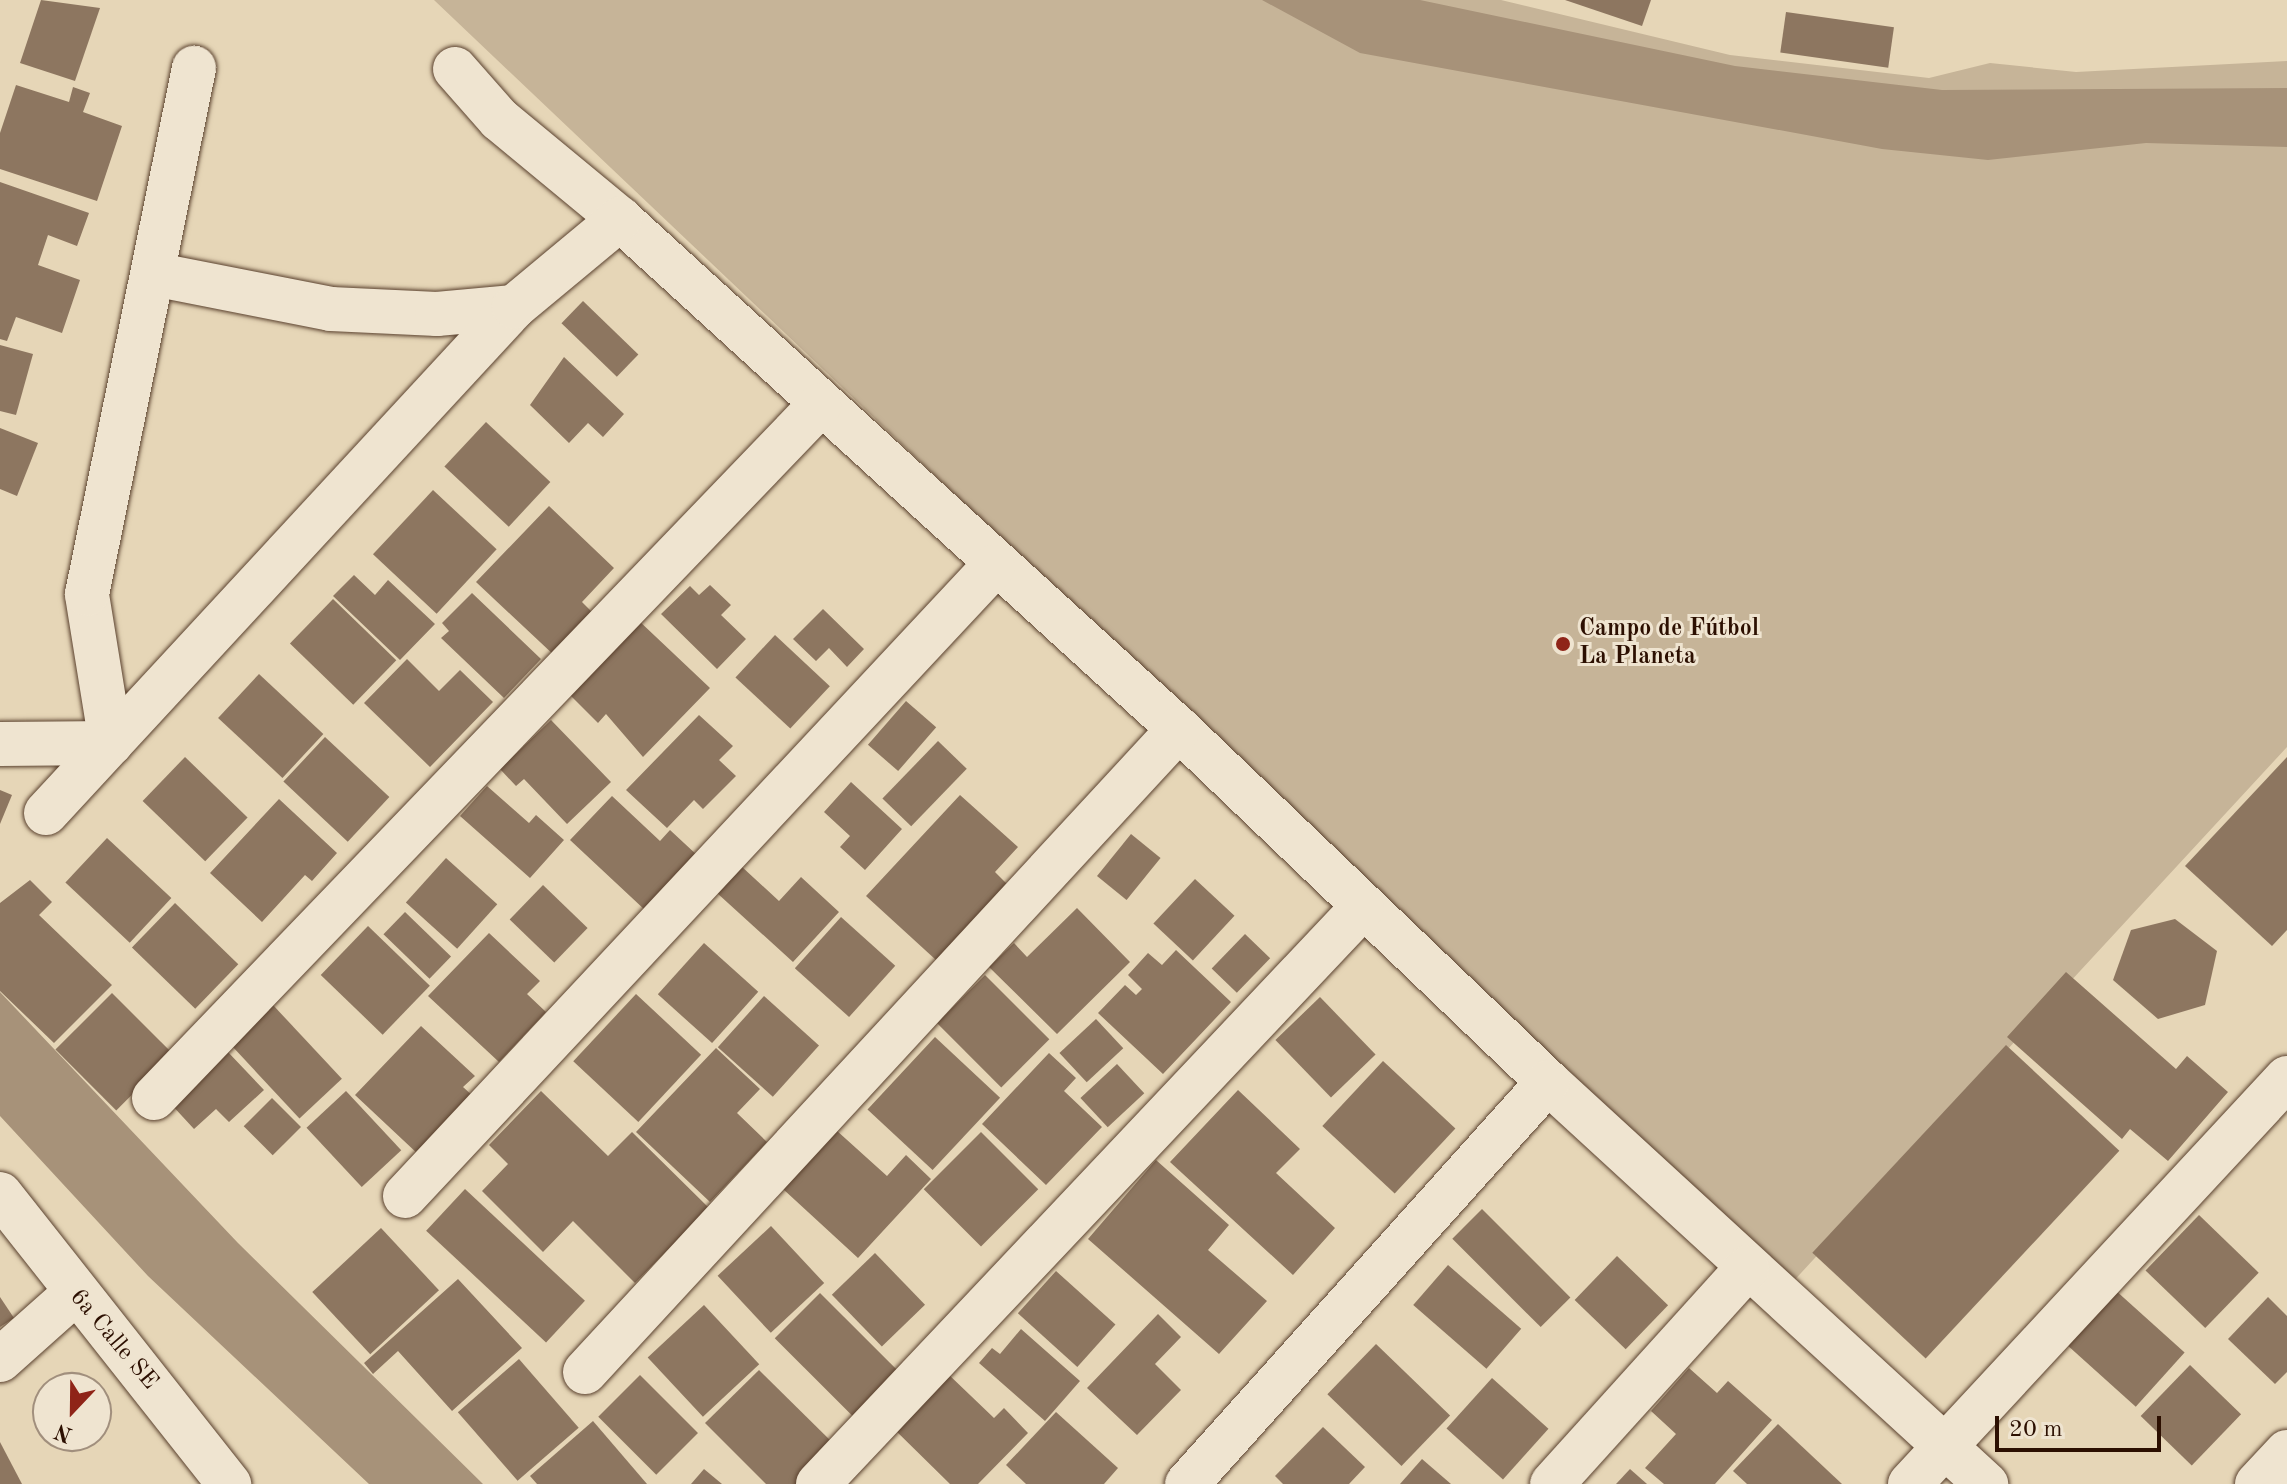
<!DOCTYPE html>
<meta charset="utf-8">
<style>
body{margin:0}
#map{position:relative;width:2287px;height:1484px;overflow:hidden;background:#e6d6b7;font-family:"Old Standard TT",serif}
div>[style]{position:absolute}
[style*='--x']{left:calc(var(--x)*1px);top:calc(var(--y)*1px);width:calc(var(--w)*1px);rotate:calc(var(--a)*1deg)}
.green>*{inset:0;background:#c6b498}
.water>*{inset:0;background:#a79279}
.building>*{inset:0;background:#8d7660;transform-origin:0 0}
.roads{filter:drop-shadow(0 0 2px #5a412e) drop-shadow(0 0 2px #5a412e)}
.street>*{height:44px;margin:-22px;padding:0 22px;transform-origin:22px;border-radius:22px;background:#efe4d0}
.dots>*{width:22px;height:22px;translate:-50% -50%;box-sizing:border-box;border:4px solid #efe4d0;border-radius:50%}
span{translate:-50% -50%;white-space:nowrap;text-align:center;line-height:1.15;-webkit-text-stroke:6px #efe4d0;paint-order:stroke}
.poi-label{font-size:24px;color:#2c0f01;font-weight:700}
.left{translate:0 -50%;text-align:left}
.street-label{font-size:24px;color:#2c0f01}
.north{position:absolute;left:32px;top:1372px;width:80px;height:80px;box-sizing:border-box;background:#efe4d0;border:2px solid #a18f7d;border-radius:50%;rotate:202deg;font-size:22px;font-weight:700;line-height:32px;text-align:center;color:#2c0f01}
.north::after{content:'';display:block;margin:auto;width:28px;height:36px;background:#8f2418;clip-path:polygon(50% 0,100% 100%,50% 72%,0 100%)}
.scale{position:absolute;left:1995px;top:1416px;width:166px;height:36px;box-sizing:border-box;border:4px solid #2c0f01;border-top:0;padding-left:10px;font-size:24px;line-height:28px;white-space:nowrap;color:#2c0f01;-webkit-text-stroke:6px #efe4d0;paint-order:stroke}
</style>
<div id="map">
<div class="green">
<i style="clip-path:polygon(434px 0,1501px 0,1730px 55px,1929px 78px,1990px 63px,2076px 72px,2287px 61px,2287px 747px,1789px 1286px)"></i>
</div>
<div class="water">
<i style="clip-path:polygon(1262px 0,1420px 0,1735px 66px,1942px 90px,2287px 88px,2287px 147px,2146px 143px,1988px 160px,1882px 149px,1360px 53px)"></i>
<i style="clip-path:polygon(0 992px,238px 1243px,483px 1484px,369px 1484px,148px 1276px,0 1116px)"></i>
</div>
<div class="building">
<i style="clip-path:polygon(41px 0,100px 8px,75px 81px,20px 63px)"></i>
<i style="clip-path:polygon(1565px 0,1651px 0,1642px 26px)"></i>
<i style="left:1786px;top:12px;width:109px;height:41px;rotate:8deg"></i>
<i style="clip-path:polygon(16px 85px,69px 102px,73px 87px,90px 93px,83px 112px,122px 126px,97px 201px,0 169px,0 133px)"></i>
<i style="clip-path:polygon(0 182px,89px 213px,77px 246px,48px 235px,38px 265px,80px 280px,62px 333px,16px 317px,7px 341px,0 339px)"></i>
<i style="left:583px;top:301px;width:77px;height:31px;rotate:44deg"></i>
<i style="clip-path:polygon(0 345px,33px 354px,16px 415px,0 411px)"></i>
<i style="clip-path:polygon(564px 357px,624px 414px,603px 437px,588px 423px,569px 443px,530px 405px)"></i>
<i style="left:486px;top:422px;width:88px;height:61px;rotate:43deg"></i>
<i style="clip-path:polygon(0 428px,38px 443px,17px 496px,0 489px)"></i>
<i style="left:433px;top:490px;width:87px;height:88px;rotate:43deg"></i>
<i style="clip-path:polygon(549px 506px,614px 568px,582px 602px,595px 615px,556px 657px,476px 582px)"></i>
<i style="clip-path:polygon(354px 575px,375px 595px,388px 580px,435px 624px,400px 660px,333px 596px)"></i>
<i style="clip-path:polygon(710px 585px,731px 605px,721px 615px,746px 639px,717px 669px,661px 614px,690px 586px,699px 595px)"></i>
<i style="clip-path:polygon(472px 593px,541px 659px,504px 698px,441px 638px,449px 631px,442px 623px)"></i>
<i style="left:333px;top:599px;width:88px;height:62px;rotate:44deg"></i>
<i style="clip-path:polygon(823px 609px,864px 649px,847px 667px,829px 648px,816px 661px,793px 639px)"></i>
<i style="clip-path:polygon(637px 619px,710px 688px,643px 757px,606px 714px,598px 723px,567px 692px)"></i>
<i style="left:775px;top:635px;width:75px;height:58px;rotate:43deg"></i>
<i style="clip-path:polygon(407px 659px,439px 691px,460px 670px,493px 702px,430px 767px,364px 703px)"></i>
<i style="left:259px;top:674px;width:88px;height:60px;rotate:43deg"></i>
<i style="left:906px;top:701px;width:40px;height:58px;rotate:41deg"></i>
<i style="clip-path:polygon(699px 715px,733px 746px,719px 760px,736px 776px,703px 809px,694px 800px,667px 828px,626px 790px)"></i>
<i style="clip-path:polygon(551px 720px,611px 782px,567px 824px,524px 779px,516px 786px,500px 769px)"></i>
<i style="left:325px;top:737px;width:88px;height:61px;rotate:43deg"></i>
<i style="left:938px;top:741px;width:40px;height:80px;rotate:44deg"></i>
<i style="left:185px;top:757px;width:87px;height:61px;rotate:44deg"></i>
<i style="clip-path:polygon(2287px 757px,2287px 930px,2272px 946px,2185px 866px)"></i>
<i style="clip-path:polygon(851px 782px,902px 829px,865px 870px,840px 847px,850px 836px,824px 812px)"></i>
<i style="clip-path:polygon(487px 786px,529px 823px,536px 815px,564px 840px,530px 878px,460px 816px)"></i>
<i style="clip-path:polygon(0 790px,12px 795px,0 824px)"></i>
<i style="clip-path:polygon(960px 795px,1018px 847px,995px 872px,1007px 884px,936px 960px,866px 896px)"></i>
<i style="clip-path:polygon(612px 796px,660px 841px,670px 830px,698px 856px,646px 911px,570px 840px)"></i>
<i style="clip-path:polygon(279px 799px,337px 853px,312px 881px,305px 875px,262px 922px,210px 873px)"></i>
<i style="left:1131px;top:834px;width:38px;height:54px;rotate:39deg"></i>
<i style="left:107px;top:838px;width:88px;height:61px;rotate:43deg"></i>
<i style="left:446px;top:858px;width:69px;height:60px;rotate:42deg"></i>
<i style="clip-path:polygon(741px 866px,779px 901px,801px 877px,839px 912px,793px 962px,717px 893px)"></i>
<i style="left:1195px;top:879px;width:54px;height:61px;rotate:43deg"></i>
<i style="clip-path:polygon(30px 880px,52px 902px,39px 915px,112px 985px,54px 1043px,0 991px,0 903px)"></i>
<i style="left:543px;top:885px;width:62px;height:48px;rotate:44deg"></i>
<i style="left:175px;top:903px;width:88px;height:62px;rotate:44deg"></i>
<i style="clip-path:polygon(1077px 908px,1130px 962px,1057px 1034px,989px 967px,1014px 943px,1027px 957px)"></i>
<i style="left:405px;top:912px;width:64px;height:31px;rotate:44deg"></i>
<i style="left:841px;top:917px;width:73px;height:69px;rotate:42deg"></i>
<i style="clip-path:polygon(2175px 919px,2217px 951px,2205px 1005px,2158px 1019px,2113px 980px,2131px 930px)"></i>
<i style="left:368px;top:926px;width:86px;height:68px;rotate:44deg"></i>
<i style="clip-path:polygon(489px 933px,540px 981px,527px 994px,546px 1012px,499px 1062px,428px 996px)"></i>
<i style="left:1245px;top:934px;width:35px;height:48px;rotate:44deg"></i>
<i style="left:704px;top:943px;width:73px;height:69px;rotate:42deg"></i>
<i style="clip-path:polygon(1176px 950px,1231px 1002px,1163px 1074px,1098px 1013px,1125px 985px,1136px 995px,1142px 989px,1128px 975px,1148px 953px,1162px 965px)"></i>
<i style="clip-path:polygon(2066px 972px,2176px 1069px,2187px 1056px,2228px 1092px,2168px 1161px,2130px 1129px,2122px 1139px,2007px 1037px)"></i>
<i style="left:985px;top:975px;width:91px;height:68px;rotate:45deg"></i>
<i style="left:112px;top:993px;width:86px;height:80px;rotate:45deg"></i>
<i style="left:636px;top:994px;width:89px;height:92px;rotate:43deg"></i>
<i style="left:764px;top:996px;width:74px;height:69px;rotate:42deg"></i>
<i style="left:1320px;top:997px;width:80px;height:62px;rotate:46deg"></i>
<i style="left:273px;top:1005px;width:101px;height:58px;rotate:47deg"></i>
<i style="left:1096px;top:1019px;width:40px;height:50px;rotate:47deg"></i>
<i style="clip-path:polygon(421px 1026px,475px 1076px,463px 1087px,474px 1097px,419px 1155px,355px 1095px)"></i>
<i style="left:935px;top:1037px;width:89px;height:99px;rotate:43deg"></i>
<i style="left:2006px;top:1045px;width:155px;height:284px;rotate:43deg"></i>
<i style="clip-path:polygon(716px 1048px,760px 1089px,737px 1113px,767px 1142px,710px 1202px,636px 1132px)"></i>
<i style="clip-path:polygon(227px 1051px,264px 1090px,229px 1122px,216px 1109px,194px 1129px,170px 1103px)"></i>
<i style="clip-path:polygon(1049px 1053px,1076px 1078px,1064px 1091px,1102px 1127px,1046px 1185px,982px 1124px)"></i>
<i style="left:1383px;top:1061px;width:99px;height:89px;rotate:43deg"></i>
<i style="left:1117px;top:1064px;width:40px;height:50px;rotate:47deg"></i>
<i style="clip-path:polygon(1238px 1090px,1300px 1149px,1276px 1173px,1335px 1228px,1293px 1275px,1170px 1162px)"></i>
<i style="left:346px;top:1091px;width:81px;height:54px;rotate:47deg"></i>
<i style="clip-path:polygon(541px 1091px,608px 1156px,632px 1132px,709px 1208px,635px 1283px,573px 1221px,543px 1252px,482px 1191px,508px 1164px,489px 1145px)"></i>
<i style="left:272px;top:1098px;width:41px;height:40px;rotate:45deg"></i>
<i style="clip-path:polygon(836px 1130px,887px 1176px,906px 1155px,931px 1179px,858px 1258px,783px 1189px)"></i>
<i style="left:981px;top:1132px;width:81px;height:81px;rotate:45deg"></i>
<i style="clip-path:polygon(1156px 1160px,1229px 1225px,1208px 1250px,1267px 1301px,1219px 1354px,1088px 1239px)"></i>
<i style="left:465px;top:1189px;width:164px;height:57px;rotate:43deg"></i>
<i style="left:1482px;top:1209px;width:125px;height:42px;rotate:45deg"></i>
<i style="left:2199px;top:1215px;width:83px;height:77px;rotate:44deg"></i>
<i style="left:771px;top:1226px;width:78px;height:73px;rotate:47deg"></i>
<i style="left:381px;top:1228px;width:85px;height:94px;rotate:47deg"></i>
<i style="left:875px;top:1253px;width:72px;height:60px;rotate:46deg"></i>
<i style="left:1617px;top:1256px;width:71px;height:61px;rotate:44deg"></i>
<i style="left:1448px;top:1265px;width:97px;height:53px;rotate:41deg"></i>
<i style="left:1056px;top:1271px;width:80px;height:57px;rotate:42deg"></i>
<i style="clip-path:polygon(458px 1279px,522px 1348px,452px 1411px,398px 1351px,373px 1374px,364px 1363px)"></i>
<i style="left:2114px;top:1289px;width:95px;height:73px;rotate:42deg"></i>
<i style="left:820px;top:1293px;width:114px;height:64px;rotate:45deg"></i>
<i style="clip-path:polygon(0 1297px,14px 1318px,0 1327px)"></i>
<i style="clip-path:polygon(2268px 1297px,2287px 1316px,2287px 1372px,2275px 1384px,2228px 1339px)"></i>
<i style="left:704px;top:1305px;width:81px;height:77px;rotate:47deg"></i>
<i style="clip-path:polygon(1158px 1314px,1181px 1337px,1155px 1364px,1181px 1390px,1137px 1435px,1087px 1388px)"></i>
<i style="clip-path:polygon(1021px 1329px,1080px 1381px,1045px 1421px,979px 1363px,992px 1348px,1000px 1354px)"></i>
<i style="left:1376px;top:1344px;width:103px;height:70px;rotate:44deg"></i>
<i style="left:519px;top:1359px;width:91px;height:81px;rotate:49deg"></i>
<i style="left:2190px;top:1365px;width:71px;height:71px;rotate:44deg"></i>
<i style="clip-path:polygon(1689px 1368px,1717px 1393px,1728px 1381px,1772px 1420px,1715px 1484px,1664px 1484px,1645px 1468px,1676px 1434px,1651px 1411px)"></i>
<i style="clip-path:polygon(759px 1370px,836px 1446px,797px 1484px,766px 1484px,705px 1423px)"></i>
<i style="clip-path:polygon(947px 1373px,994px 1418px,1004px 1408px,1028px 1433px,978px 1484px,950px 1484px,892px 1427px)"></i>
<i style="left:640px;top:1375px;width:82px;height:59px;rotate:45deg"></i>
<i style="left:1492px;top:1378px;width:76px;height:68px;rotate:42deg"></i>
<i style="clip-path:polygon(1056px 1412px,1118px 1468px,1104px 1484px,1026px 1484px,1006px 1465px)"></i>
<i style="clip-path:polygon(593px 1421px,647px 1484px,537px 1484px,530px 1476px)"></i>
<i style="clip-path:polygon(1778px 1424px,1842px 1484px,1747px 1484px,1733px 1471px)"></i>
<i style="clip-path:polygon(1323px 1427px,1365px 1467px,1349px 1484px,1283px 1484px,1275px 1476px)"></i>
<i style="clip-path:polygon(0 1442px,22px 1484px,0 1484px)"></i>
<i style="clip-path:polygon(1422px 1459px,1451px 1484px,1400px 1484px)"></i>
<i style="clip-path:polygon(704px 1469px,722px 1484px,691px 1484px)"></i>
<i style="clip-path:polygon(1630px 1469px,1647px 1484px,1616px 1484px)"></i>
</div>
<div class="roads">
<div class="street">
<i style="--x:455;--y:69;--w:67;--a:48.7"></i>
<i style="--x:499;--y:119;--w:157;--a:39.6"></i>
<i style="--x:620;--y:219;--w:757;--a:42.38"></i>
<i style="--x:1179;--y:729;--w:511;--a:43.73"></i>
<i style="--x:1548;--y:1082;--w:595;--a:42.55"></i>
<i style="--x:153;--y:274;--w:181;--a:11.1"></i>
<i style="--x:331;--y:309;--w:106;--a:2.7"></i>
<i style="--x:437;--y:314;--w:77;--a:-5.2"></i>
<i style="--x:0;--y:744;--w:111;--a:-0.5"></i>
<i style="--x:111;--y:743;--w:151;--a:-99.2"></i>
<i style="--x:87;--y:594;--w:537;--a:-78.5"></i>
<i style="--x:46;--y:813;--w:689;--a:-47.23"></i>
<i style="--x:514;--y:307;--w:138;--a:-39.7"></i>
<i style="--x:154;--y:1098;--w:960;--a:-46.14"></i>
<i style="--x:0;--y:1194;--w:370;--a:51.7"></i>
<i style="--x:405;--y:1196;--w:861;--a:-46.93"></i>
<i style="--x:0;--y:1360;--w:99;--a:-41.7"></i>
<i style="--x:585;--y:1372;--w:875;--a:-47.27"></i>
<i style="--x:818;--y:1484;--w:792;--a:-46.64"></i>
<i style="--x:1187;--y:1484;--w:540;--a:-48.08"></i>
<i style="--x:1552;--y:1484;--w:291;--a:-47.9"></i>
<i style="--x:1910;--y:1484;--w:554;--a:-47.12"></i>
<i style="--x:2257;--y:1484;--w:44;--a:-46.8"></i>
</div>
</div>
<div class="dots">
<i style="left:1563px;top:644px;background:#8f2418"></i>
</div>
<div class="poi-label">
<span class="left" style="left:1579px;top:644px">Campo de Fútbol<br>La Planeta</span>
</div>
<div class="street-label">
<span style="left:113px;top:1340px;rotate:50deg">6a Calle SE</span>
</div>
<div class="north">N</div>
<div class="scale">20 m</div>
</div>
